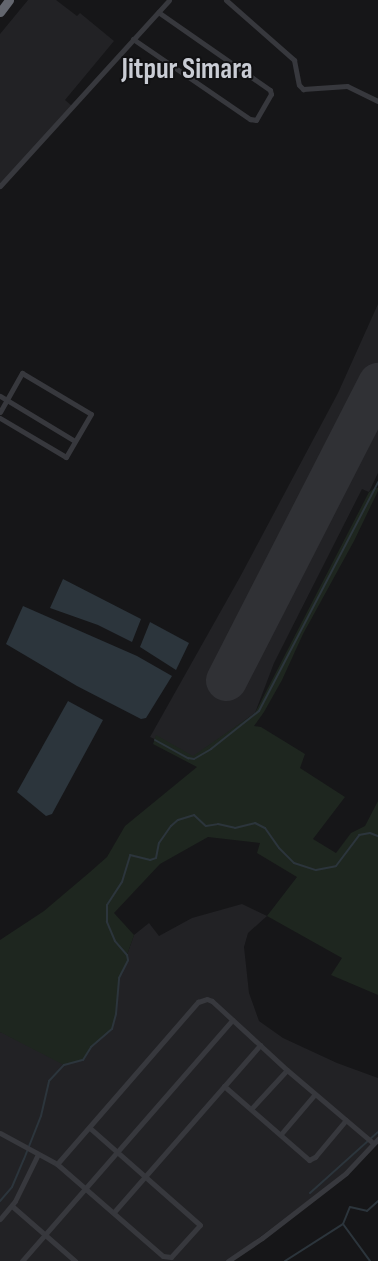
<!DOCTYPE html>
<style>
body{margin:0}
#map{position:relative;width:378px;height:1261px;overflow:hidden;background:#161618;font-family:"Sofia Sans Condensed",sans-serif}
div>[style]{position:absolute}
[style*='--x']{left:calc(var(--x)*1px);top:calc(var(--y)*1px);width:calc(var(--w)*1px);rotate:calc(var(--a)*1deg)}
.built>*{inset:0;background:#222225}
.green>*{inset:0;background:#1e261f}
.water>*{inset:0;background:#2c353c}
.stream>*{height:2px;margin:-1px;padding:0 1px;transform-origin:1px;border-radius:1px;background:#2c353c}
.runway>*{height:41px;margin:-20.5px;padding:0 20.5px;transform-origin:20.5px;border-radius:20.5px;background:#303135}
.street>*{height:5px;margin:-2.5px;padding:0 2.5px;transform-origin:2.5px;border-radius:2.5px;background:#37383d}
.highway>*{height:9px;margin:-4.5px;padding:0 4.5px;transform-origin:4.5px;border-radius:4.5px;background:#63666e}
span{translate:-50% -50%;white-space:nowrap;text-align:center;line-height:1.15;-webkit-text-stroke:4px #111113;paint-order:stroke}
.town-label{font-size:29px;color:#c9ccd4;font-weight:700}
</style>
<div id="map">
<div class="built">
<i style="clip-path:polygon(28px 0,56px 0,77px 16px,80px 13px,114px 41px,65px 100px,72px 106px,0 186px,0 34px)"></i>
<i style="clip-path:polygon(378px 304px,378px 473px,369px 492px,362px 489px,274px 663px,255px 713px,193px 757px,150px 737px,240px 577px,338px 393px)"></i>
<i style="clip-path:polygon(242px 904px,267px 916px,248px 933px,244px 947px,249px 993px,259px 1021px,283px 1038px,337px 1063px,378px 1078px,378px 1139px,345px 1173px,228px 1261px,0 1261px,0 1032px,83px 1060px,91px 1047px,112px 1029px,116px 1014px,119px 978px,128px 960px,127px 955px,134px 935px,149px 923px,159px 936px,192px 918px)"></i>
</div>
<div class="green">
<i style="clip-path:polygon(375px 488px,378px 488px,378px 491px,354px 541px,303px 634px,282px 680px,264px 712px,254px 726px,261px 727px,305px 754px,300px 768px,345px 797px,313px 839px,336px 853px,351px 833px,365px 826px,378px 801px,378px 995px,331px 975px,342px 958px,267px 916px,297px 877px,257px 853px,260px 843px,208px 837px,160px 864px,114px 913px,134px 935px,127px 955px,128px 960px,119px 978px,116px 1014px,112px 1029px,91px 1047px,83px 1060px,64px 1065px,0 1032px,0 940px,44px 911px,90px 872px,107px 857px,125px 826px,197px 767px,153px 744px,156px 735px,193px 756px,255px 713px,369px 492px)"></i>
</div>
<div class="water">
<i style="clip-path:polygon(63px 579px,141px 619px,132px 642px,98px 625px,50px 608px)"></i>
<i style="clip-path:polygon(23px 606px,137px 656px,172px 676px,146px 718px,141px 719px,77px 686px,6px 644px)"></i>
<i style="clip-path:polygon(150px 622px,189px 643px,176px 670px,140px 647px)"></i>
<i style="clip-path:polygon(68px 701px,103px 720px,52px 814px,46px 816px,17px 792px)"></i>
</div>
<div class="stream">
<i style="--x:155;--y:740;--w:38;--a:29"></i>
<i style="--x:188;--y:758;--w:6;--a:9"></i>
<i style="--x:194;--y:759;--w:20;--a:-30"></i>
<i style="--x:211;--y:749;--w:61;--a:-38.4"></i>
<i style="--x:259;--y:711;--w:258;--a:-62.5"></i>
<i style="--x:310;--y:1193;--w:91;--a:-41.9"></i>
<i style="--x:0;--y:1201;--w:18;--a:-49"></i>
<i style="--x:12;--y:1187;--w:30;--a:-67"></i>
<i style="--x:24;--y:1159;--w:46;--a:-68.4"></i>
<i style="--x:41;--y:1116;--w:36;--a:-77"></i>
<i style="--x:49;--y:1081;--w:22;--a:-47"></i>
<i style="--x:64;--y:1065;--w:20;--a:-15"></i>
<i style="--x:83;--y:1060;--w:15;--a:-58"></i>
<i style="--x:91;--y:1047;--w:28;--a:-41"></i>
<i style="--x:112;--y:1029;--w:16;--a:-75"></i>
<i style="--x:116;--y:1014;--w:36;--a:-85"></i>
<i style="--x:119;--y:978;--w:20;--a:-63"></i>
<i style="--x:128;--y:960;--w:5;--a:-101"></i>
<i style="--x:127;--y:955;--w:18;--a:-131"></i>
<i style="--x:115;--y:941;--w:21;--a:-113"></i>
<i style="--x:107;--y:922;--w:17;--a:-90"></i>
<i style="--x:107;--y:905;--w:27;--a:-57"></i>
<i style="--x:122;--y:882;--w:28;--a:-73"></i>
<i style="--x:130;--y:855;--w:21;--a:14"></i>
<i style="--x:150;--y:860;--w:6;--a:-18"></i>
<i style="--x:156;--y:858;--w:15;--a:-79"></i>
<i style="--x:159;--y:843;--w:21;--a:-55"></i>
<i style="--x:171;--y:826;--w:9;--a:-41"></i>
<i style="--x:178;--y:820;--w:17;--a:-17"></i>
<i style="--x:194;--y:815;--w:16;--a:43"></i>
<i style="--x:206;--y:826;--w:12;--a:-9"></i>
<i style="--x:218;--y:824;--w:17;--a:13"></i>
<i style="--x:235;--y:828;--w:21;--a:-14"></i>
<i style="--x:255;--y:823;--w:11;--a:27"></i>
<i style="--x:265;--y:828;--w:24;--a:55"></i>
<i style="--x:279;--y:848;--w:21;--a:45"></i>
<i style="--x:294;--y:863;--w:23;--a:18"></i>
<i style="--x:316;--y:870;--w:20;--a:-11"></i>
<i style="--x:336;--y:866;--w:39;--a:-53"></i>
<i style="--x:359;--y:835;--w:11;--a:-10"></i>
<i style="--x:370;--y:833;--w:9;--a:21"></i>
<i style="--x:343;--y:1224;--w:46;--a:53.9"></i>
<i style="--x:285;--y:1261;--w:69;--a:-32.5"></i>
<i style="--x:343;--y:1224;--w:18;--a:-68"></i>
<i style="--x:350;--y:1207;--w:17;--a:13"></i>
<i style="--x:367;--y:1211;--w:15;--a:-42"></i>
</div>
<div class="runway">
<i style="--x:226;--y:680;--w:334;--a:-62.9"></i>
</div>
<div class="street">
<i style="--x:226;--y:0;--w:91;--a:41.4"></i>
<i style="--x:294;--y:60;--w:25;--a:79"></i>
<i style="--x:299;--y:85;--w:6;--a:45"></i>
<i style="--x:303;--y:89;--w:44;--a:-3.9"></i>
<i style="--x:347;--y:86;--w:34;--a:26"></i>
<i style="--x:133;--y:39;--w:142;--a:34.4"></i>
<i style="--x:250;--y:119;--w:6;--a:9"></i>
<i style="--x:256;--y:120;--w:30;--a:-60"></i>
<i style="--x:271;--y:94;--w:4;--a:-104"></i>
<i style="--x:270;--y:90;--w:136;--a:-145.1"></i>
<i style="--x:0;--y:186;--w:251;--a:-47.7"></i>
<i style="--x:0;--y:396;--w:87;--a:31"></i>
<i style="--x:0;--y:412;--w:45;--a:-60.6"></i>
<i style="--x:22;--y:373;--w:80;--a:30.7"></i>
<i style="--x:91;--y:414;--w:50;--a:120.2"></i>
<i style="--x:66;--y:457;--w:77;--a:-149.4"></i>
<i style="--x:224;--y:1086;--w:113;--a:41"></i>
<i style="--x:309;--y:1160;--w:7;--a:-27"></i>
<i style="--x:315;--y:1157;--w:48;--a:-50"></i>
<i style="--x:251;--y:1109;--w:53;--a:-47.3"></i>
<i style="--x:0;--y:1133;--w:65;--a:28.5"></i>
<i style="--x:57;--y:1164;--w:140;--a:41"></i>
<i style="--x:163;--y:1256;--w:8;--a:7"></i>
<i style="--x:171;--y:1257;--w:43;--a:-47.8"></i>
<i style="--x:200;--y:1225;--w:147;--a:-138.6"></i>
<i style="--x:281;--y:1134;--w:52;--a:-49.6"></i>
<i style="--x:57;--y:1164;--w:215;--a:-49"></i>
<i style="--x:198;--y:1002;--w:9;--a:-18"></i>
<i style="--x:207;--y:999;--w:5;--a:22"></i>
<i style="--x:212;--y:1001;--w:102;--a:42.6"></i>
<i style="--x:287;--y:1070;--w:113;--a:40.3"></i>
<i style="--x:12;--y:1206;--w:84;--a:41.1"></i>
<i style="--x:114;--y:1212;--w:222;--a:-48.8"></i>
<i style="--x:0;--y:1219;--w:23;--a:-50"></i>
<i style="--x:15;--y:1201;--w:52;--a:-63.9"></i>
<i style="--x:22;--y:1261;--w:320;--a:-48.9"></i>
<i style="--x:228;--y:1261;--w:41;--a:-34.1"></i>
<i style="--x:262;--y:1238;--w:106;--a:-37.7"></i>
<i style="--x:346;--y:1173;--w:47;--a:-46.7"></i>
</div>
<div class="highway">
<i style="--x:0;--y:12;--w:15;--a:-53"></i>
</div>
<div class="town-label">
<span style="left:187px;top:70px">Jitpur Simara</span>
</div>
</div>
